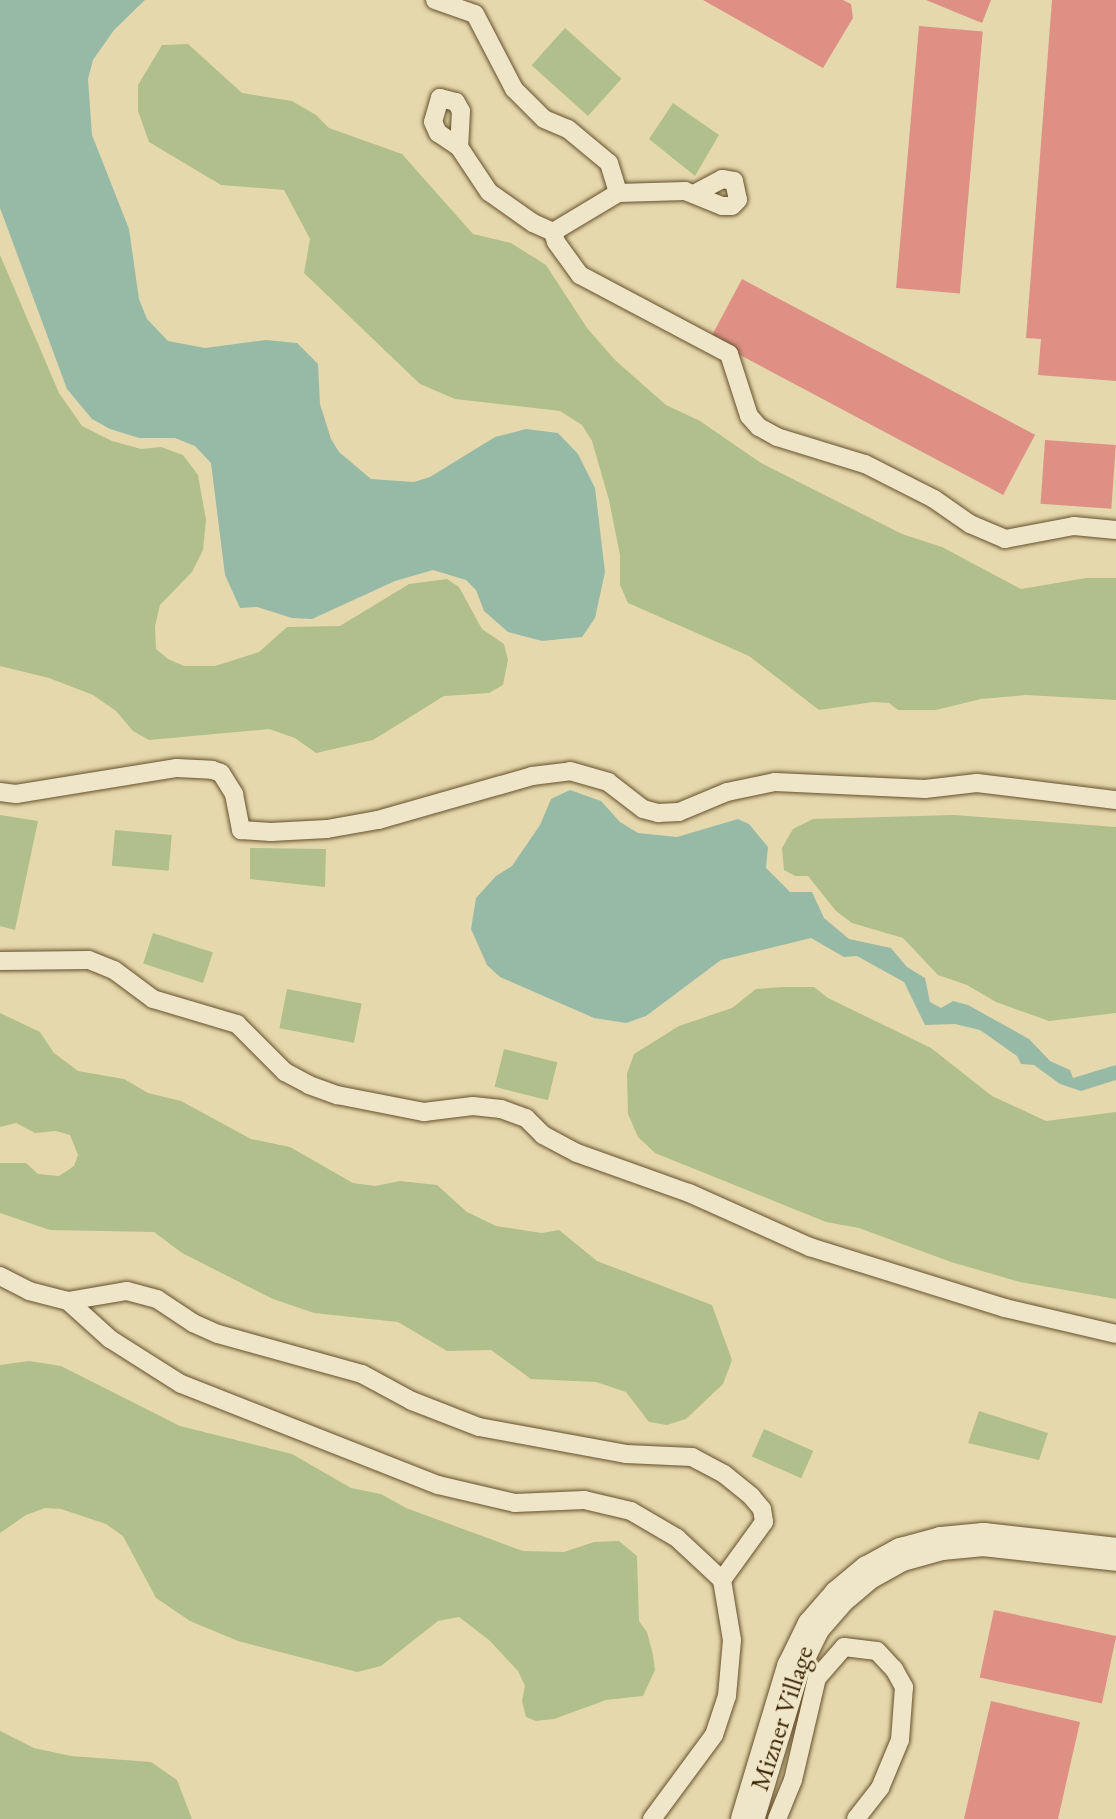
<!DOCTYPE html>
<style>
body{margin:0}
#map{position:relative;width:1116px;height:1819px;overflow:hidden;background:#e6d8ad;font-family:"EB Garamond",serif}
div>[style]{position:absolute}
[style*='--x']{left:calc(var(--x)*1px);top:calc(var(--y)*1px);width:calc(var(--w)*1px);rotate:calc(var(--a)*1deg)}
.green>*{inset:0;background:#b1bf8d;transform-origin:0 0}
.water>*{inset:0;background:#97baa6}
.building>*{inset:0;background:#de9085;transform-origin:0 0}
.roads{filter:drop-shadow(0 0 2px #65502b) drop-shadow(0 0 2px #65502b)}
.service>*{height:18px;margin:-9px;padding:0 9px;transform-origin:9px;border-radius:9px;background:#efe6ca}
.minor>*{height:33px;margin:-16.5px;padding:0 16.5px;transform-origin:16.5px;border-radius:16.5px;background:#efe6ca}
span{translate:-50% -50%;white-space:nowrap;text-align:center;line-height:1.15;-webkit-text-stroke:6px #efe6ca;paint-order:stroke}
.street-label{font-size:27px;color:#3a2300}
</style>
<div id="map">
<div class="green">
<i style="left:565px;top:28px;width:76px;height:50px;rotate:42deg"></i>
<i style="clip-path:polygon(188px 44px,242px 93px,292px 101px,316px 115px,329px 128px,402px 154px,473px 234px,511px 243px,546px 265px,587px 328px,615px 360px,666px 405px,700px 421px,761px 463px,902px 534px,942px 547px,1021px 589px,1086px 578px,1116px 578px,1116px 700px,1026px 695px,981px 699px,936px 710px,898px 710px,889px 703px,873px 702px,819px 710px,749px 656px,628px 603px,620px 585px,620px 555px,609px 500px,592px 441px,582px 425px,560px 411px,455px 399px,420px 384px,304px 273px,310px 239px,284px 190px,221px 185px,149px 142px,138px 111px,138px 85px,162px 45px)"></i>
<i style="clip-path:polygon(673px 103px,719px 135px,695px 176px,649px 139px)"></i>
<i style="clip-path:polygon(0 255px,59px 393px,82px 426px,112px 441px,141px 449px,161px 447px,183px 455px,198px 475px,206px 520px,203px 550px,192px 572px,160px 605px,155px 626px,156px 649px,168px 659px,184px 666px,215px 666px,259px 652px,287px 627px,340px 626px,409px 584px,447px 579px,459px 587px,482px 629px,504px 644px,508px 660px,503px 685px,489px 693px,444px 696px,373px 740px,316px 753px,295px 738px,269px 729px,149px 740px,133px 731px,116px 711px,93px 695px,49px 678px,0 666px)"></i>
<i style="clip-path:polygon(0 815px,38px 821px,15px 930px,0 926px)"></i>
<i style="clip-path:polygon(954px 815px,1116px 827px,1116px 1013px,1049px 1021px,996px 1002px,967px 985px,938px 975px,903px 938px,852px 923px,836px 911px,808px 876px,795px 876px,784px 870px,782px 848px,793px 829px,813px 819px)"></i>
<i style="left:115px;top:830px;width:57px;height:36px;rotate:5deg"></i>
<i style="clip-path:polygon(250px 848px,326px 849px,325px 887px,250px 879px)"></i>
<i style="left:153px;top:933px;width:63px;height:32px;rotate:18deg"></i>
<i style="clip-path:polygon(783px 987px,814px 987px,828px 998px,931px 1048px,992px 1096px,1046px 1121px,1116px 1112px,1116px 1299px,1020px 1282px,951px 1262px,859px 1228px,826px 1222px,655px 1153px,638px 1137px,628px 1114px,627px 1074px,634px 1054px,679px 1026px,732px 1008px,756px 989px)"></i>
<i style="left:287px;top:989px;width:76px;height:40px;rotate:11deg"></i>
<i style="clip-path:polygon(0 1013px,40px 1032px,54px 1053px,78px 1071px,124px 1079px,148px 1093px,181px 1101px,251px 1139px,290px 1147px,353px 1183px,375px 1186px,400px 1181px,437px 1185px,467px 1212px,496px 1226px,542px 1233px,559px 1230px,597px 1261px,712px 1305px,732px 1360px,723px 1384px,686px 1419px,667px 1425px,649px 1422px,626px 1392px,596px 1382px,531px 1379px,491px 1350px,447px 1351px,398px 1322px,314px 1313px,273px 1299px,182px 1253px,154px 1232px,50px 1230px,0 1213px,0 1163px,26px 1163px,38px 1174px,59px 1176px,74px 1166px,78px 1155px,70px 1135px,56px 1131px,35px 1133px,16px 1123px,0 1127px)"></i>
<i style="left:504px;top:1049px;width:55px;height:39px;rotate:14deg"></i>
<i style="clip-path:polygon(29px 1361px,61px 1366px,180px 1426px,292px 1454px,351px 1488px,381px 1494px,406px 1508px,523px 1551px,564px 1552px,594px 1542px,619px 1541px,637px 1556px,639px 1621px,647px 1632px,653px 1655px,655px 1670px,643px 1696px,606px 1700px,554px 1719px,536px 1721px,526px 1717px,522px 1701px,525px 1686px,518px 1671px,489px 1640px,459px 1617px,438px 1621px,381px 1666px,357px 1672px,238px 1641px,190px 1621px,156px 1598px,123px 1536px,106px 1524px,61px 1509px,45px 1508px,26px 1515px,0 1533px,0 1365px)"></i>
<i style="clip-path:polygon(979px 1411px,1048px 1433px,1039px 1460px,968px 1443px)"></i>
<i style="left:764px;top:1429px;width:54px;height:30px;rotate:24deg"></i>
<i style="clip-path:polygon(0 1731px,34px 1748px,71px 1756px,151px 1762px,177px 1780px,192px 1819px,0 1819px)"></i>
</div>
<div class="water">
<i style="clip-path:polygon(0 0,145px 0,114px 30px,93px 60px,88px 79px,92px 135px,129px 229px,139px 299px,147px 319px,168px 341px,205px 348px,266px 340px,297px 343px,318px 364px,320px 404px,331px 439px,339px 452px,371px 479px,414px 482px,430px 477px,495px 437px,526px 429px,558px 433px,578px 454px,595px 488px,605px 572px,595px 618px,582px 637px,542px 641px,508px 632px,484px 611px,476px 590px,466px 580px,433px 570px,395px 581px,312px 619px,292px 618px,257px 607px,240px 608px,225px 575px,211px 463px,195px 446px,175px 438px,139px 438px,110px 429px,92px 419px,67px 389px,0 208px)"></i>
<i style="clip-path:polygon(570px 790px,601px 801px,620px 822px,638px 833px,677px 837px,738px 819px,749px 824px,768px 847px,766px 868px,790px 892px,812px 892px,824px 918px,849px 939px,891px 948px,907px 967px,925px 978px,930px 1002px,941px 1008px,953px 1001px,968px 1005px,1029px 1039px,1050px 1061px,1070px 1070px,1073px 1078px,1116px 1065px,1116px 1080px,1081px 1091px,1060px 1084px,1034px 1065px,1021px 1064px,1017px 1056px,980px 1030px,955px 1024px,925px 1025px,904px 982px,857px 956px,844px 957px,811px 938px,721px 960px,646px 1016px,626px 1023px,594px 1018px,500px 977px,487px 965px,471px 929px,476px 898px,496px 876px,512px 866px,540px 825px,551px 799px)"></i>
</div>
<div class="building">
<i style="clip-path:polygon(703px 0,843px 0,851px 4px,853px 18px,823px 68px)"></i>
<i style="clip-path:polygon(926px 0,991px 0,982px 23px)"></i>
<i style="clip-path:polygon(1052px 0,1116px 0,1116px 381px,1038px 375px,1041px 339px,1026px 338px)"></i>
<i style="left:919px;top:26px;width:64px;height:263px;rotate:5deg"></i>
<i style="left:742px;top:279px;width:332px;height:68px;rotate:28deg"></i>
<i style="left:1045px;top:440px;width:71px;height:64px;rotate:4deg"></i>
<i style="left:994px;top:1610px;width:125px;height:69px;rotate:12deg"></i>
<i style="clip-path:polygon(991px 1701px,1080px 1722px,1058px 1819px,964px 1819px)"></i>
</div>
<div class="roads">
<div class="service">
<i style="--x:435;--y:0;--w:42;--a:19.3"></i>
<i style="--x:475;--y:14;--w:85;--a:62.5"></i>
<i style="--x:514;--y:89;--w:42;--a:45"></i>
<i style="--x:544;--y:119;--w:26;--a:23"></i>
<i style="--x:568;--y:129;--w:53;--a:39.7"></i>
<i style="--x:609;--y:163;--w:31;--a:73"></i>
<i style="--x:459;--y:147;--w:25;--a:-146"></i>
<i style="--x:438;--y:133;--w:12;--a:-114"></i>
<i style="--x:433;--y:122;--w:25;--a:-74"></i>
<i style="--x:440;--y:98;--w:16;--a:14"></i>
<i style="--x:456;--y:102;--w:10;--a:61"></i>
<i style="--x:461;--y:111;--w:36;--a:93"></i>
<i style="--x:459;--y:147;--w:54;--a:56.3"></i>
<i style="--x:489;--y:192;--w:54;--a:35.2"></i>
<i style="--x:533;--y:223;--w:22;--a:24"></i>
<i style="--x:694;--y:194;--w:32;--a:-28"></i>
<i style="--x:722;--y:179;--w:12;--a:9"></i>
<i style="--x:734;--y:181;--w:19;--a:78"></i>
<i style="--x:738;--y:200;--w:8;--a:135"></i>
<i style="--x:732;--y:206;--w:10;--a:180"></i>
<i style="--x:722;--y:206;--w:40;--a:-158"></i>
<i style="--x:685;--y:191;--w:67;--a:178.3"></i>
<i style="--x:618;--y:193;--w:76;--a:149"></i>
<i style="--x:553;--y:232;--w:10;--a:73"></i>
<i style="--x:556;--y:242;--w:41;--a:54"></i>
<i style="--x:580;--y:275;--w:169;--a:27.9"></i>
<i style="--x:729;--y:354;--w:65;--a:72.1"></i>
<i style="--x:749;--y:416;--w:15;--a:48"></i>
<i style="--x:759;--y:427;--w:21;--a:29"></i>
<i style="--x:777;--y:437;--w:92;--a:17.1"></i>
<i style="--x:865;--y:464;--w:77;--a:26.9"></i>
<i style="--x:934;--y:499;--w:44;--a:34.8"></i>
<i style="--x:970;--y:524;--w:38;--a:23"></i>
<i style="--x:1005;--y:539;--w:70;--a:-10.7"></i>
<i style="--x:1074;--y:526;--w:42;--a:5.4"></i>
<i style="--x:0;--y:792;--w:16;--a:7"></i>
<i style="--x:16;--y:794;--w:163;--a:-9.2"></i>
<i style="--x:177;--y:768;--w:35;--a:3"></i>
<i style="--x:212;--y:770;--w:9;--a:18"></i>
<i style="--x:221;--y:773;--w:25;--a:58"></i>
<i style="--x:234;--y:794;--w:37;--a:79"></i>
<i style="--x:241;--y:830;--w:30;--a:4"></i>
<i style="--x:271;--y:832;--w:56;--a:-3.1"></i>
<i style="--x:327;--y:829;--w:52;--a:-10"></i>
<i style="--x:378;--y:820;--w:160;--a:-15.9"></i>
<i style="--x:532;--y:776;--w:38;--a:-7"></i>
<i style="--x:570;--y:771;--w:40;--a:16"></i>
<i style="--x:608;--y:782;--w:44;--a:37.6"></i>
<i style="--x:643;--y:809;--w:16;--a:15"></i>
<i style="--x:658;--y:813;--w:21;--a:-3"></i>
<i style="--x:679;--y:812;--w:52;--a:-22.6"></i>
<i style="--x:727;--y:792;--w:49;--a:-11.8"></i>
<i style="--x:775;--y:782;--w:150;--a:2.7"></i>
<i style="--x:925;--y:789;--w:52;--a:-6.6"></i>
<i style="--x:977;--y:783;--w:140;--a:7"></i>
<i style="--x:0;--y:961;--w:89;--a:-0.6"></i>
<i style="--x:89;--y:960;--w:27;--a:22"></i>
<i style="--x:114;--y:970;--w:49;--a:36.6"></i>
<i style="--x:153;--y:999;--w:88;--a:16.6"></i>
<i style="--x:237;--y:1024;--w:68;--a:45"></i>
<i style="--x:285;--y:1072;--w:27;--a:28"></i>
<i style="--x:309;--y:1085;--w:30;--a:20"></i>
<i style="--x:337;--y:1095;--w:89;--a:11.1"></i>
<i style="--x:424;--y:1112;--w:49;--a:-7"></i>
<i style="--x:473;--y:1106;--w:28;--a:6"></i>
<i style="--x:501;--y:1109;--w:27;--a:20"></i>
<i style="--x:526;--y:1118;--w:24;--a:45"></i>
<i style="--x:543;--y:1135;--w:38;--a:28"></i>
<i style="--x:577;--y:1153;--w:119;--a:19.7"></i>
<i style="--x:689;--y:1193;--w:133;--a:24.1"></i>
<i style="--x:810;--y:1247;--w:204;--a:17.4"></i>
<i style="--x:1005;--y:1308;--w:114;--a:13.2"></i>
<i style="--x:0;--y:1276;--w:33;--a:27"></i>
<i style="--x:29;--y:1291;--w:40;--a:14.4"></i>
<i style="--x:68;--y:1301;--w:60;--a:-9.6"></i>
<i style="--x:127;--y:1291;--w:31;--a:15"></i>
<i style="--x:157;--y:1299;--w:43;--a:33.7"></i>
<i style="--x:193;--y:1323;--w:27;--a:24"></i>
<i style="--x:218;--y:1334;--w:149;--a:15.5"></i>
<i style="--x:362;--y:1374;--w:57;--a:28.4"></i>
<i style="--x:412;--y:1401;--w:72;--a:21.2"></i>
<i style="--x:479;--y:1427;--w:149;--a:10.4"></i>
<i style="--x:626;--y:1454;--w:66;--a:2.6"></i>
<i style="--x:692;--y:1457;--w:36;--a:28"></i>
<i style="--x:724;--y:1474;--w:35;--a:39"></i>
<i style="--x:751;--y:1496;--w:17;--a:50"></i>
<i style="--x:762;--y:1509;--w:13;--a:81"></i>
<i style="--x:764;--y:1522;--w:72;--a:125.9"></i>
<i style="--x:722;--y:1580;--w:62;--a:-137"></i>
<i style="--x:677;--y:1538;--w:53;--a:-149.6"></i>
<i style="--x:631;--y:1511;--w:48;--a:-166.8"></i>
<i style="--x:584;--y:1500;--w:69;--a:177.5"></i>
<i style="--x:515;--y:1503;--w:79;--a:-166.8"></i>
<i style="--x:438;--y:1485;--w:276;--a:-158.5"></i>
<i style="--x:181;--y:1384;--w:84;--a:-147.6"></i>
<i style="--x:110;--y:1339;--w:57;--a:-137.9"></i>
<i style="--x:652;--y:1819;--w:104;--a:-53.6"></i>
<i style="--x:714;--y:1735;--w:41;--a:-71.6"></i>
<i style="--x:727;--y:1696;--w:56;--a:-84.9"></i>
<i style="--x:732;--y:1640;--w:61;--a:-99.5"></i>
<i style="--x:777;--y:1819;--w:42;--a:-67.7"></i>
<i style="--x:793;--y:1780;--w:105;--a:-76.8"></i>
<i style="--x:817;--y:1678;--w:41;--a:-48.9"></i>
<i style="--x:844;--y:1647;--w:33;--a:7"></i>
<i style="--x:877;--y:1651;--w:25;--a:47"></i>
<i style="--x:894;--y:1669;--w:21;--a:61"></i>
<i style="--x:904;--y:1687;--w:53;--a:94.3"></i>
<i style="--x:900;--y:1740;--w:52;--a:112.6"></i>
<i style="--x:880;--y:1788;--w:39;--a:128"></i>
</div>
<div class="minor">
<i style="--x:747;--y:1819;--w:159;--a:-73.2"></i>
<i style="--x:793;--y:1667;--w:46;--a:-64"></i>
<i style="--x:813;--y:1626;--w:40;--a:-49"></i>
<i style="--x:839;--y:1596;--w:38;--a:-40"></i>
<i style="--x:868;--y:1572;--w:38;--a:-29"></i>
<i style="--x:901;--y:1554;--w:41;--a:-15.4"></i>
<i style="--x:941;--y:1543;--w:42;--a:-5.4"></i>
<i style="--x:983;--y:1539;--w:134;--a:6.4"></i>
</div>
</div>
<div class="street-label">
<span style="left:781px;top:1718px;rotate:-72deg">Mizner Village</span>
</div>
</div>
